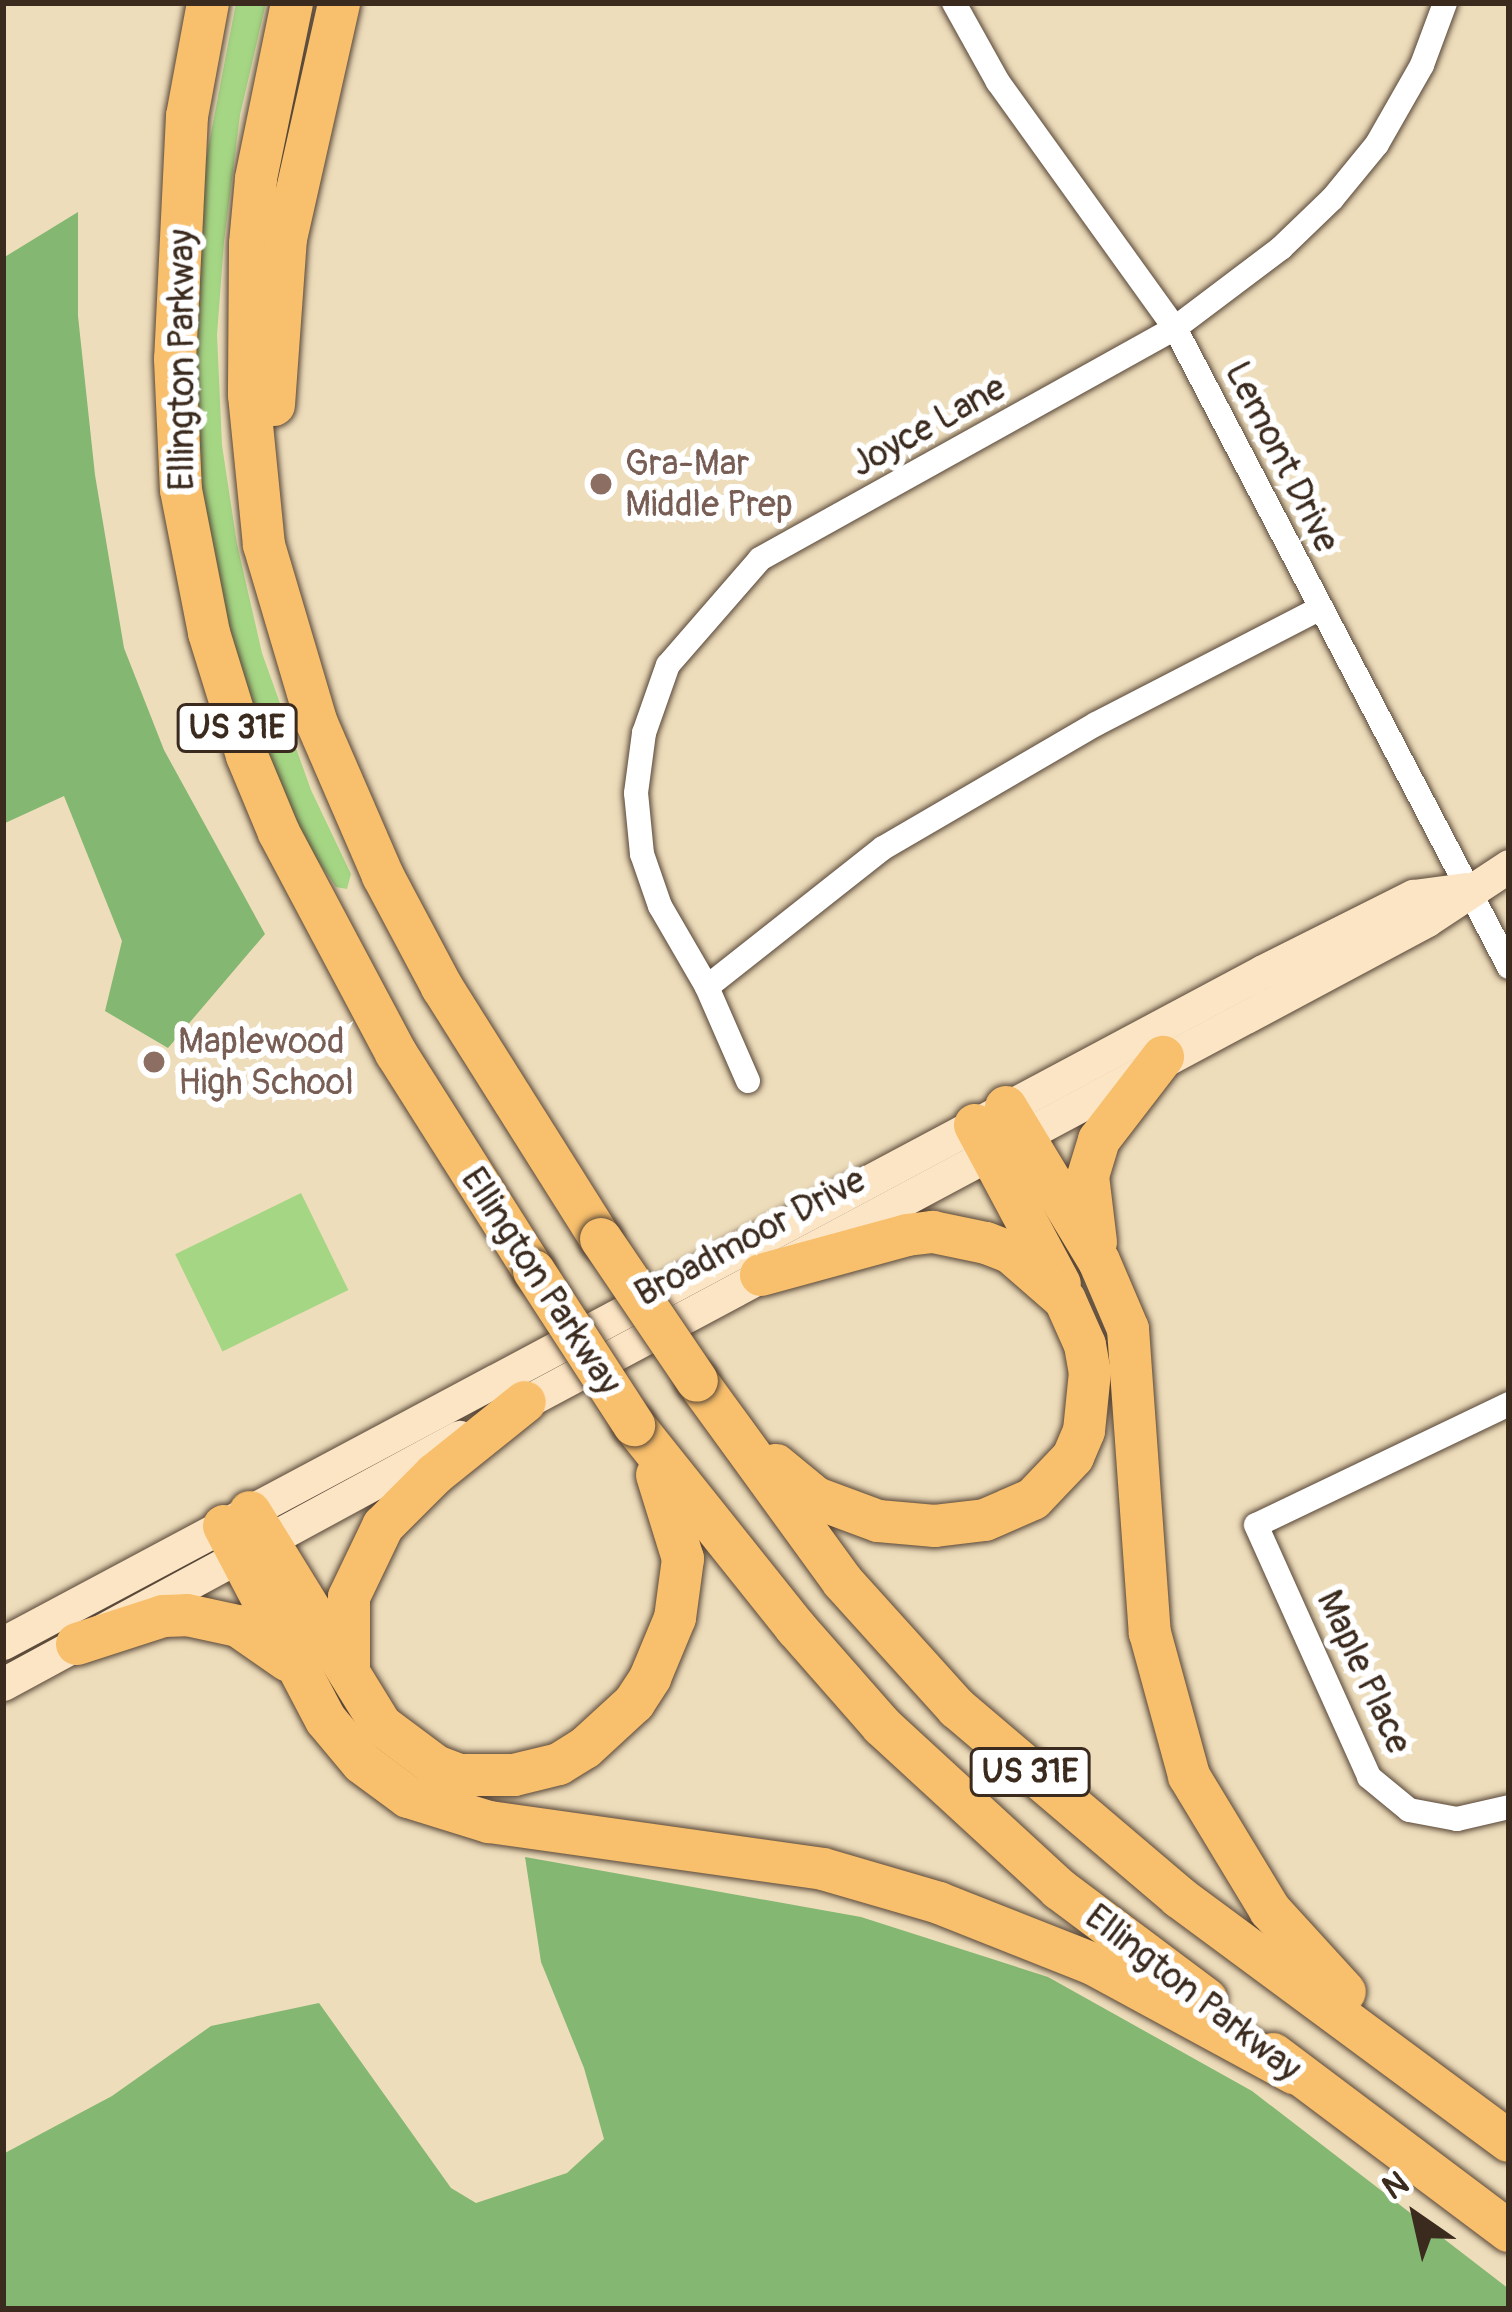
<!DOCTYPE html>
<style>
body{margin:0}
#map{position:relative;width:1512px;height:2312px;overflow:hidden;background:#edb;font-family:Pangolin,sans-serif}
div>[style]{position:absolute}
[style*='--x']{left:calc(var(--x)*1px);top:calc(var(--y)*1px);width:calc(var(--w)*1px);rotate:calc(var(--a)*1deg)}
.green>*{inset:0;background:#a5d684;transform-origin:0 0}
.forest>*{inset:0;background:#84b772}
.roads{filter:drop-shadow(0 0 3px #564536) drop-shadow(0 0 3px #564536)}
.street>*{height:24px;margin:-12px;padding:0 12px;transform-origin:12px;border-radius:12px;background:#fff}
.secondary>*{height:33px;margin:-16.5px;padding:0 16.5px;transform-origin:16.5px;border-radius:16.5px;background:#fce5c4}
.highway>*{height:42px;margin:-21px;padding:0 21px;transform-origin:21px;border-radius:21px;background:#f8bf6c}
.bridges{filter:drop-shadow(0 0 3px #564536) drop-shadow(0 0 3px #564536)}
.highway-bridge>*{height:42px;margin:-21px;padding:0 21px;transform-origin:21px;border-radius:21px;background:#f8bf6c}
.dots>*{width:33px;height:33px;translate:-50% -50%;box-sizing:border-box;border:6px solid #fff;border-radius:50%}
span{translate:-50% -50%;white-space:nowrap;text-align:center;line-height:1.15;-webkit-text-stroke:12px #fff;paint-order:stroke}
.shield-label span{padding:3px 9px;background:#fff;border:3px solid;border-radius:9px;-webkit-text-stroke-width:0}
.shield-label{font-size:33px;color:#3b2a1e;font-weight:700}
.street-label{font-size:36px;color:#3b2a1e}
.education-label{font-size:36px;color:#785e54}
.left{translate:0 -50%;text-align:left}
.frame{position:absolute;inset:0;border:6px solid #3b2a1e;pointer-events:none}
.north{position:absolute;left:1356px;top:2156px;width:120px;height:120px;-webkit-text-stroke:9px #fff;paint-order:stroke;rotate:326deg;font-size:33px;font-weight:700;line-height:48px;text-align:center;color:#3b2a1e}
.north::after{content:'';display:block;margin:auto;width:42px;height:54px;background:#3b2a1e;clip-path:polygon(50% 0,100% 100%,50% 72%,0 100%)}
</style>
<div id="map">
<div class="green">
<i style="clip-path:polygon(236px 3px,266px 3px,240px 115px,224px 242px,217px 335px,222px 445px,237px 544px,262px 653px,311px 790px,351px 874px,347px 889px,336px 887px,298px 832px,257px 728px,218px 598px,198px 488px,192px 232px)"></i>
<i style="left:301px;top:1193px;width:108px;height:140px;rotate:64deg"></i>
</div>
<div class="forest">
<i style="clip-path:polygon(78px 212px,78px 316px,95px 475px,124px 648px,164px 750px,265px 934px,168px 1048px,105px 1011px,122px 941px,64px 796px,3px 824px,3px 258px)"></i>
<i style="clip-path:polygon(525px 1857px,861px 1917px,1048px 1977px,1252px 2091px,1509px 2289px,1509px 2309px,3px 2309px,3px 2154px,112px 2096px,211px 2026px,319px 2003px,451px 2188px,476px 2203px,567px 2173px,604px 2139px,584px 2068px,541px 1962px)"></i>
</div>
<div class="roads">
<div class="street">
<i style="--x:954;--y:3;--w:90;--a:60.9"></i>
<i style="--x:998;--y:82;--w:303;--a:54.3"></i>
<i style="--x:1175;--y:328;--w:721;--a:62.4"></i>
<i style="--x:707;--y:987;--w:224;--a:-38.3"></i>
<i style="--x:883;--y:848;--w:246;--a:-30.2"></i>
<i style="--x:1096;--y:724;--w:251;--a:-27.3"></i>
<i style="--x:748;--y:1081;--w:103;--a:-113.6"></i>
<i style="--x:707;--y:987;--w:94;--a:-120.1"></i>
<i style="--x:660;--y:906;--w:55;--a:-109.1"></i>
<i style="--x:642;--y:854;--w:61;--a:-95.6"></i>
<i style="--x:636;--y:793;--w:61;--a:-82.4"></i>
<i style="--x:644;--y:733;--w:72;--a:-70.6"></i>
<i style="--x:668;--y:665;--w:140;--a:-49"></i>
<i style="--x:760;--y:559;--w:475;--a:-29.1"></i>
<i style="--x:1175;--y:328;--w:133;--a:-37"></i>
<i style="--x:1281;--y:248;--w:71;--a:-43.9"></i>
<i style="--x:1332;--y:199;--w:71;--a:-50.7"></i>
<i style="--x:1377;--y:144;--w:91;--a:-60.3"></i>
<i style="--x:1422;--y:65;--w:66;--a:-69.6"></i>
<i style="--x:1509;--y:1404;--w:280;--a:154.4"></i>
<i style="--x:1256;--y:1525;--w:276;--a:65.8"></i>
<i style="--x:1369;--y:1777;--w:52;--a:39.5"></i>
<i style="--x:1409;--y:1810;--w:49;--a:10.6"></i>
<i style="--x:1457;--y:1819;--w:53;--a:-13"></i>
</div>
<div class="secondary">
<i style="--x:505;--y:1413;--w:1046;--a:-28.13"></i>
<i style="--x:1427;--y:920;--w:98;--a:-33.4"></i>
<i style="--x:3;--y:1643;--w:1428;--a:-28.07"></i>
<i style="--x:1263;--y:971;--w:168;--a:-26.6"></i>
<i style="--x:1413;--y:896;--w:53;--a:-7.5"></i>
<i style="--x:3;--y:1684;--w:519;--a:-28.44"></i>
</div>
<div class="highway">
<i style="--x:208;--y:3;--w:115;--a:100.5"></i>
<i style="--x:187;--y:116;--w:243;--a:92.8"></i>
<i style="--x:175;--y:359;--w:131;--a:87.4"></i>
<i style="--x:181;--y:490;--w:146;--a:78.9"></i>
<i style="--x:209;--y:633;--w:129;--a:72.8"></i>
<i style="--x:247;--y:756;--w:83;--a:67.4"></i>
<i style="--x:279;--y:833;--w:249;--a:62"></i>
<i style="--x:396;--y:1053;--w:258;--a:57.7"></i>
<i style="--x:292;--y:3;--w:180;--a:101.6"></i>
<i style="--x:256;--y:179;--w:65;--a:95.3"></i>
<i style="--x:250;--y:244;--w:151;--a:90.4"></i>
<i style="--x:249;--y:395;--w:151;--a:84.3"></i>
<i style="--x:264;--y:545;--w:184;--a:73.5"></i>
<i style="--x:316;--y:721;--w:169;--a:66.6"></i>
<i style="--x:383;--y:876;--w:126;--a:62"></i>
<i style="--x:442;--y:987;--w:298;--a:57.8"></i>
<i style="--x:274;--y:405;--w:166;--a:-85.9"></i>
<i style="--x:286;--y:239;--w:242;--a:-77.3"></i>
<i style="--x:1006;--y:1107;--w:180;--a:58.9"></i>
<i style="--x:1099;--y:1261;--w:74;--a:66.9"></i>
<i style="--x:1128;--y:1329;--w:305;--a:85.9"></i>
<i style="--x:1150;--y:1633;--w:148;--a:74.7"></i>
<i style="--x:1189;--y:1776;--w:157;--a:58.8"></i>
<i style="--x:1270;--y:1910;--w:111;--a:47.6"></i>
<i style="--x:975;--y:1125;--w:180;--a:61.9"></i>
<i style="--x:1096;--y:1242;--w:66;--a:-96.9"></i>
<i style="--x:1088;--y:1176;--w:38;--a:-73"></i>
<i style="--x:1099;--y:1140;--w:105;--a:-52.4"></i>
<i style="--x:761;--y:1275;--w:151;--a:-15.3"></i>
<i style="--x:907;--y:1235;--w:26;--a:-7"></i>
<i style="--x:933;--y:1232;--w:54;--a:11.7"></i>
<i style="--x:986;--y:1243;--w:26;--a:21"></i>
<i style="--x:1010;--y:1252;--w:73;--a:41.1"></i>
<i style="--x:1065;--y:1300;--w:49;--a:66"></i>
<i style="--x:1085;--y:1345;--w:27;--a:80"></i>
<i style="--x:1090;--y:1372;--w:59;--a:95.8"></i>
<i style="--x:1084;--y:1431;--w:28;--a:113"></i>
<i style="--x:1073;--y:1457;--w:58;--a:133.6"></i>
<i style="--x:1033;--y:1499;--w:52;--a:156.4"></i>
<i style="--x:985;--y:1520;--w:50;--a:173.2"></i>
<i style="--x:935;--y:1526;--w:57;--a:-175"></i>
<i style="--x:878;--y:1521;--w:66;--a:-159.6"></i>
<i style="--x:816;--y:1498;--w:52;--a:-140.5"></i>
<i style="--x:697;--y:1381;--w:248;--a:54"></i>
<i style="--x:843;--y:1582;--w:170;--a:47.9"></i>
<i style="--x:957;--y:1708;--w:292;--a:40.4"></i>
<i style="--x:1179;--y:1897;--w:410;--a:36.5"></i>
<i style="--x:634;--y:1425;--w:260;--a:51.4"></i>
<i style="--x:796;--y:1628;--w:130;--a:48.7"></i>
<i style="--x:882;--y:1726;--w:241;--a:42.6"></i>
<i style="--x:1059;--y:1889;--w:184;--a:36.8"></i>
<i style="--x:250;--y:1512;--w:250;--a:58.4"></i>
<i style="--x:381;--y:1725;--w:69;--a:36.7"></i>
<i style="--x:436;--y:1766;--w:26;--a:21"></i>
<i style="--x:460;--y:1775;--w:54;--a:0"></i>
<i style="--x:514;--y:1775;--w:46;--a:-13.7"></i>
<i style="--x:559;--y:1764;--w:31;--a:-32"></i>
<i style="--x:585;--y:1748;--w:67;--a:-42.6"></i>
<i style="--x:634;--y:1703;--w:30;--a:-57"></i>
<i style="--x:650;--y:1678;--w:65;--a:-67.4"></i>
<i style="--x:675;--y:1618;--w:60;--a:-82.3"></i>
<i style="--x:683;--y:1559;--w:88;--a:-107.2"></i>
<i style="--x:224;--y:1526;--w:219;--a:62.3"></i>
<i style="--x:326;--y:1720;--w:56;--a:50.1"></i>
<i style="--x:362;--y:1763;--w:57;--a:36.5"></i>
<i style="--x:408;--y:1797;--w:85;--a:17.2"></i>
<i style="--x:489;--y:1822;--w:337;--a:8"></i>
<i style="--x:823;--y:1869;--w:121;--a:16.3"></i>
<i style="--x:939;--y:1903;--w:166;--a:21.6"></i>
<i style="--x:1093;--y:1964;--w:229;--a:28.5"></i>
<i style="--x:77;--y:1644;--w:90;--a:-18"></i>
<i style="--x:163;--y:1616;--w:24;--a:-2"></i>
<i style="--x:187;--y:1615;--w:52;--a:12.2"></i>
<i style="--x:238;--y:1626;--w:60;--a:34.8"></i>
<i style="--x:349;--y:1667;--w:70;--a:-90"></i>
<i style="--x:349;--y:1597;--w:79;--a:-64.4"></i>
<i style="--x:383;--y:1526;--w:74;--a:-45"></i>
<i style="--x:435;--y:1474;--w:115;--a:-38.7"></i>
<i style="--x:1273;--y:2054;--w:295;--a:36.9"></i>
</div>
</div>
<div class="bridges">
<div class="highway-bridge">
<i style="--x:601;--y:1239;--w:171;--a:55.9"></i>
<i style="--x:534;--y:1271;--w:184;--a:57"></i>
</div>
</div>
<div class="dots">
<i style="left:601px;top:484px;background:#8d6e63"></i>
<i style="left:154px;top:1062px;background:#8d6e63"></i>
</div>
<div class="shield-label">
<span style="left:237px;top:728px">US 31E</span>
<span style="left:1030px;top:1772px">US 31E</span>
</div>
<div class="street-label">
<span style="left:182px;top:360px;rotate:-90deg">Ellington Parkway</span>
<span style="left:928px;top:426px;rotate:-29deg">Joyce Lane</span>
<span style="left:1282px;top:457px;rotate:63deg">Lemont Drive</span>
<span style="left:750px;top:1237px;rotate:-28deg">Broadmoor Drive</span>
<span style="left:541px;top:1281px;rotate:57deg">Ellington Parkway</span>
<span style="left:1364px;top:1672px;rotate:65deg">Maple Place</span>
<span style="left:1193px;top:1993px;rotate:38deg">Ellington Parkway</span>
</div>
<div class="education-label">
<span class="left" style="left:625px;top:484px">Gra-Mar<br>Middle Prep</span>
<span class="left" style="left:178px;top:1062px">Maplewood<br>High School</span>
</div>
<div class="frame"></div>
<div class="north">N</div>
</div>
